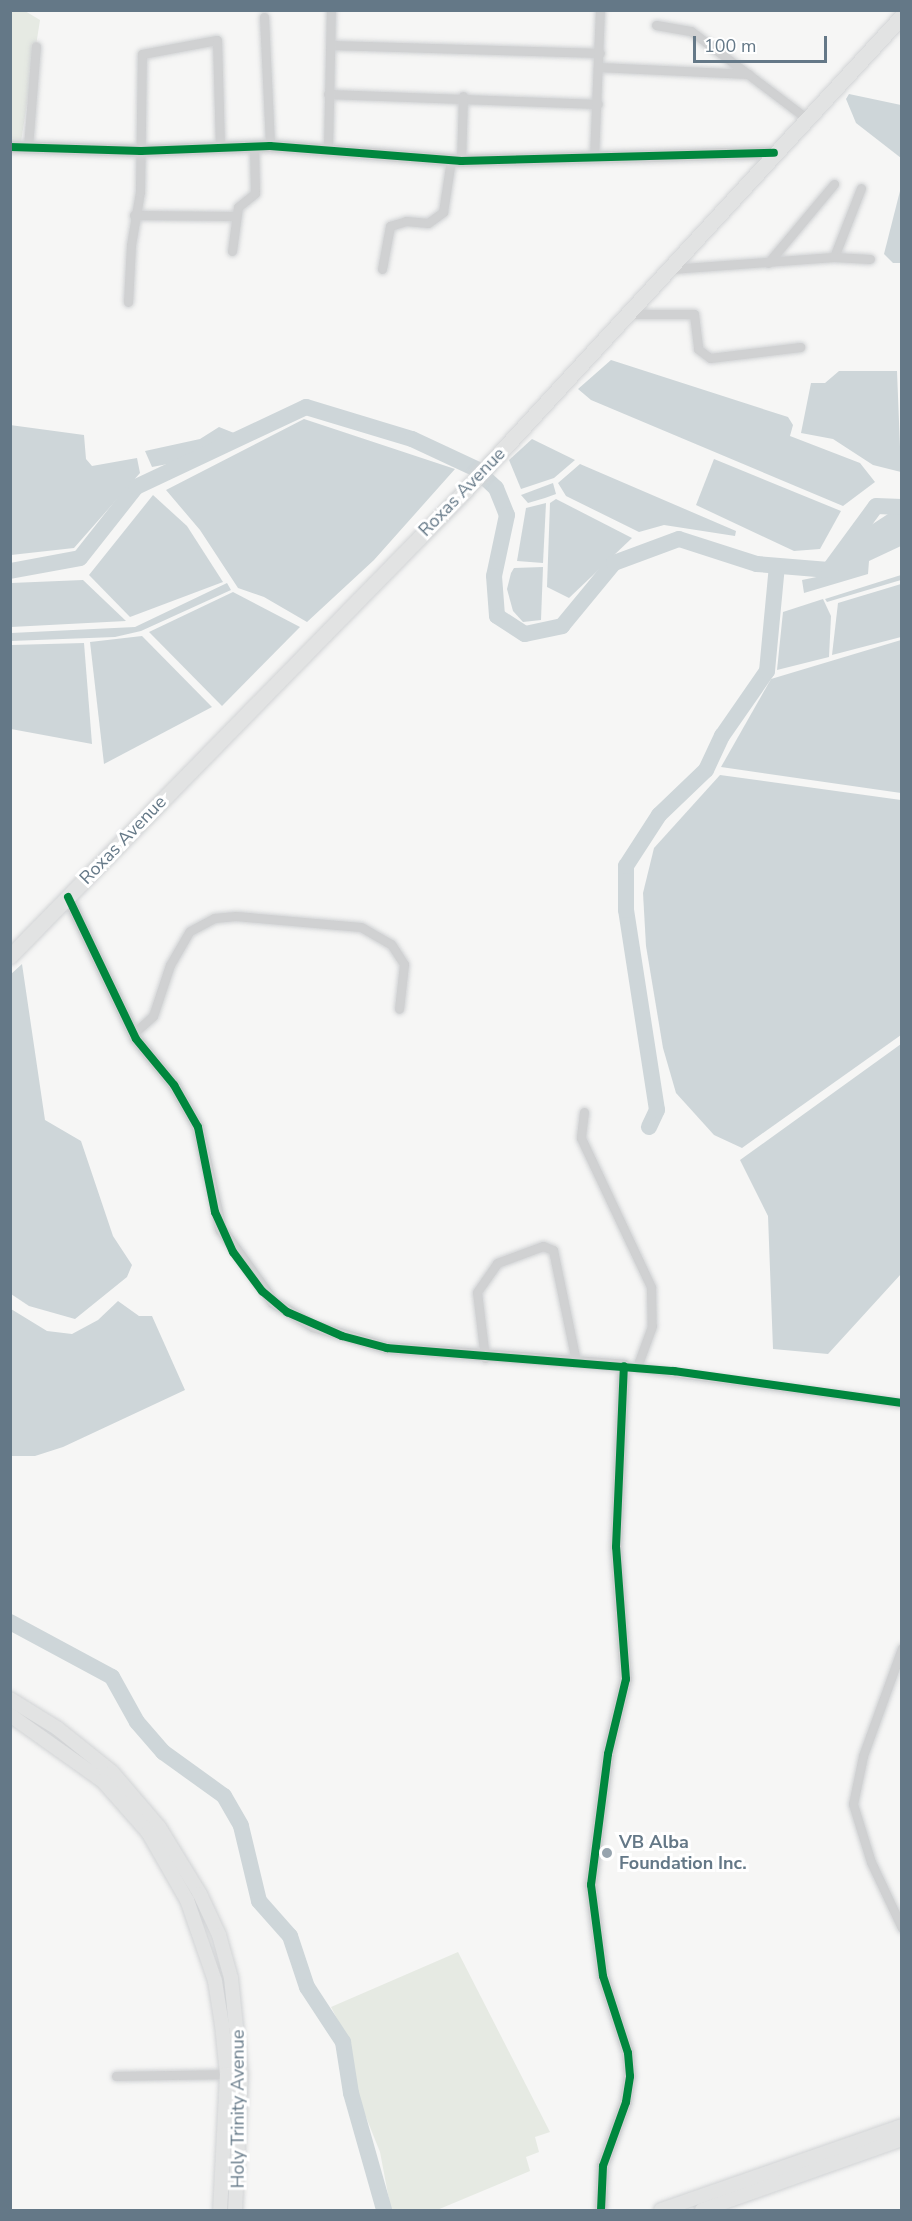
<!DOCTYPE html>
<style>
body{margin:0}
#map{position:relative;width:912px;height:2221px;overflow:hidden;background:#f6f6f5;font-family:"Nunito Sans",sans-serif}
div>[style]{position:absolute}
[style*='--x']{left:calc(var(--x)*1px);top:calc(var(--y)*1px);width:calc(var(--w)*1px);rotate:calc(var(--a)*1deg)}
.green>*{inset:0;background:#e6eae3}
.water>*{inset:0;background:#ced6d9}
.river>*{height:16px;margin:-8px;padding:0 8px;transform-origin:8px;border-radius:8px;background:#ced6d9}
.roads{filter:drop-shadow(0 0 2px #d1d3d5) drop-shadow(0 0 2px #d1d3d5)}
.minor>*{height:9px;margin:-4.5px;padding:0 4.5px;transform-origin:4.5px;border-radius:4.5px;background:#d0d1d2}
.tertiary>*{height:12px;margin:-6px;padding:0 6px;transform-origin:6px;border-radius:6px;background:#d0d1d2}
.secondary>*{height:14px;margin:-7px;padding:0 7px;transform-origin:7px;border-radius:7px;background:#e2e3e3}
.primary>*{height:15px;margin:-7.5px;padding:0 7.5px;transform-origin:7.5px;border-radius:7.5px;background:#e2e3e3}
.cycleway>*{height:8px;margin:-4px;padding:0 4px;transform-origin:4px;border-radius:4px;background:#00873e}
.dots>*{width:16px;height:16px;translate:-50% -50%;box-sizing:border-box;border:3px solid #fff;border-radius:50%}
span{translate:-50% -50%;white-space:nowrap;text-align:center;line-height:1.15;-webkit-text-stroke:6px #fff;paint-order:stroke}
.street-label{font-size:18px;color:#647887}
.poi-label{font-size:18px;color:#647887;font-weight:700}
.left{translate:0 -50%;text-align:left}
.frame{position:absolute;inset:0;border:12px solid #647887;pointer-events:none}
.scale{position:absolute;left:693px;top:36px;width:134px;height:27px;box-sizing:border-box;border:3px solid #647887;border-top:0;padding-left:8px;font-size:18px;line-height:21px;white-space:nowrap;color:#647887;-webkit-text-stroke:4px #fff;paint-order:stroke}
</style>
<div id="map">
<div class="green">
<i style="clip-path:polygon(10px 11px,25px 11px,40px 20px,21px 142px,11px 141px)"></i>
<i style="clip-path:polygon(458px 1952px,550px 2132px,535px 2137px,539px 2152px,526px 2157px,530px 2171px,437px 2210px,391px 2210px,380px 2152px,352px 2082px,349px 2042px,331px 2007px)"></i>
</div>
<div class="water">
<i style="clip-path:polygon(849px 94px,901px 105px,901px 158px,856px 123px,846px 99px)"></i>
<i style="clip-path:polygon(901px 187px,901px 263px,893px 263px,884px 254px)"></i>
<i style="clip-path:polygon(611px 360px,788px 417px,793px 425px,790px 436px,860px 463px,875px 482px,843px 506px,591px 400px,578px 389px)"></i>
<i style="clip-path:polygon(839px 371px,897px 371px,901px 472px,873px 465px,833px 439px,801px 433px,811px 383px,825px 383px)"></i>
<i style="clip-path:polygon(304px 419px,455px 469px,374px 560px,307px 622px,264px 597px,238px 588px,200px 530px,166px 490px)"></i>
<i style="clip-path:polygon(10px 425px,84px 435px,86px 459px,92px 466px,137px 458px,140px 473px,74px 548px,11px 555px)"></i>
<i style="clip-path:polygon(219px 427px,234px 433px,173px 463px,152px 467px,145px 451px,200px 439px)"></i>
<i style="clip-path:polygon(532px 439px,575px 460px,554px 478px,521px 489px,509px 460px)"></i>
<i style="clip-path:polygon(714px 459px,841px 511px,820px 549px,794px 551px,696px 505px)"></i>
<i style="clip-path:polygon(580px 464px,736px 531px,735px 536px,664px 525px,639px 532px,566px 496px,558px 483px)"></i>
<i style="clip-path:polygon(553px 483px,556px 494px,545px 498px,528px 503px,521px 495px)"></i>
<i style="clip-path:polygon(153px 495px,187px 526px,223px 582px,130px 617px,89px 575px)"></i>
<i style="clip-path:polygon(556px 499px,632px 538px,569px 598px,547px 587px,550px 503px)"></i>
<i style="clip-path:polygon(546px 503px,543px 563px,517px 561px,526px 508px)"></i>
<i style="clip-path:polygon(901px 513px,901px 546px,869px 561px,868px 574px,804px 593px,802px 580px,836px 573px,868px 527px,888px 514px)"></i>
<i style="clip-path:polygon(543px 567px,541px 620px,523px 622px,513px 611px,507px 589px,511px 573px,514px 568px)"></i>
<i style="clip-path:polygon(901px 575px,901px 580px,827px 602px,825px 599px)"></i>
<i style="clip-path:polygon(83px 580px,126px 621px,11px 627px,11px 583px)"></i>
<i style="clip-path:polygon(227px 583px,231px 590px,141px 631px,115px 637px,11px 641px,11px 633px,135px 627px)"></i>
<i style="clip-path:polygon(901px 584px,901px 637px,832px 655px,838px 603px)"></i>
<i style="clip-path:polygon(233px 592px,300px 627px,222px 706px,149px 632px)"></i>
<i style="clip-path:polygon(823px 599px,831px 616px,829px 657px,777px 670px,783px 612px)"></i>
<i style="clip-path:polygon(142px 636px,212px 707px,104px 764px,90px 642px)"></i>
<i style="clip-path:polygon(901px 640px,901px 793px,721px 767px,771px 679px)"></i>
<i style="clip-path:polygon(84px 643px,92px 744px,11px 729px,11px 645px)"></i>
<i style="clip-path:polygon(720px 775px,901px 800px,901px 1035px,742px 1148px,714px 1135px,676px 1093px,663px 1048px,646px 946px,643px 893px,654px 848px)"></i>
<i style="clip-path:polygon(22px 964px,45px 1120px,81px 1141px,113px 1236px,132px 1265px,127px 1277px,75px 1319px,29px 1306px,11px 1294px,10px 975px)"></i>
<i style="clip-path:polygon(901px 1044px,901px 1274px,828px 1354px,773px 1349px,768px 1216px,740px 1160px)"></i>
<i style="clip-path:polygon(118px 1301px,139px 1316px,152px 1316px,185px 1390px,63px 1447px,35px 1456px,11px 1456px,11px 1309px,47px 1331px,72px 1334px,98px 1320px)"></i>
</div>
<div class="river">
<i style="--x:484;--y:477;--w:16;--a:43"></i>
<i style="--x:496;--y:488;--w:29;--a:68"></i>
<i style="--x:507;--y:515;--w:62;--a:102"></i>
<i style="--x:494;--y:576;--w:40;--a:85.7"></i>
<i style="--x:497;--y:616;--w:33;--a:33"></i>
<i style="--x:525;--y:634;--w:38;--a:-12"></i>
<i style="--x:562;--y:626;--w:82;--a:-50.5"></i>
<i style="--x:614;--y:563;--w:69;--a:-20.3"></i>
<i style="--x:679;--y:539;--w:82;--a:17.8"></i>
<i style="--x:757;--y:564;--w:72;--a:4.8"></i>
<i style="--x:829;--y:570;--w:79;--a:-53.7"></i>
<i style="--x:876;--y:506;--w:26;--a:2"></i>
<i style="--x:10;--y:571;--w:71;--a:-10.5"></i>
<i style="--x:80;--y:558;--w:90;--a:-51.7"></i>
<i style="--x:136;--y:487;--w:188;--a:-25.2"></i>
<i style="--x:306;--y:407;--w:111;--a:16.8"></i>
<i style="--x:412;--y:439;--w:71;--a:25.1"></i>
<i style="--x:649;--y:1127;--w:19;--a:-65"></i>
<i style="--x:657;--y:1110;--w:202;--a:-98.8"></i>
<i style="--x:626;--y:910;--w:44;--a:-90"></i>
<i style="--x:626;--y:866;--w:61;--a:-57.1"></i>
<i style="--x:659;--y:815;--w:65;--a:-43.8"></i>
<i style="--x:706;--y:770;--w:38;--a:-65"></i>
<i style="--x:722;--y:736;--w:79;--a:-55.3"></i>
<i style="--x:767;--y:671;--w:105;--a:-84.6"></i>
<i style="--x:10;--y:1622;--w:116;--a:28.3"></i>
<i style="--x:112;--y:1677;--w:51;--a:60.9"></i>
<i style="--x:137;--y:1722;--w:40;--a:49"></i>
<i style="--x:163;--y:1752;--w:75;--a:35.8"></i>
<i style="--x:224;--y:1796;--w:34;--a:60"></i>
<i style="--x:241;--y:1826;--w:77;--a:76.5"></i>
<i style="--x:259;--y:1901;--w:47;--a:48.5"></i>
<i style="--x:290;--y:1936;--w:54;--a:71.6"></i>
<i style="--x:307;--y:1987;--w:66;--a:56.8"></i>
<i style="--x:343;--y:2042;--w:52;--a:81.1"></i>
<i style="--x:351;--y:2093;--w:122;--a:74.2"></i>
</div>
<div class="roads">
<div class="minor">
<i style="--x:264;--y:17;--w:129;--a:87.3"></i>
<i style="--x:656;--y:25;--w:36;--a:10"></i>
<i style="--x:691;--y:31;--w:144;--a:37.1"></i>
<i style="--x:331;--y:45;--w:269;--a:1.7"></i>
<i style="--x:598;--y:67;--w:151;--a:2.7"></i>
<i style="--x:328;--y:94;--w:270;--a:2.1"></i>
<i style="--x:28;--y:147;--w:101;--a:-85.5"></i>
<i style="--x:328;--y:148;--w:138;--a:-88.8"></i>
<i style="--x:594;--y:158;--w:148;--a:-87.7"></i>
<i style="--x:461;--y:161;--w:65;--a:-88.2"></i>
<i style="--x:134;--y:215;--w:100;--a:0.6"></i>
<i style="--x:232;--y:251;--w:44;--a:-82.2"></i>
<i style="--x:238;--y:207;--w:22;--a:-39"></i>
<i style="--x:255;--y:193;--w:47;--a:-91.2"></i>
<i style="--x:834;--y:257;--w:74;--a:-68.6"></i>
<i style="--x:768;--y:263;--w:103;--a:-50.1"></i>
<i style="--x:382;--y:269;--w:44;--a:-79.5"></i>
<i style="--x:390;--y:226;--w:17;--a:-17"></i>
<i style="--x:406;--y:221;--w:22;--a:5"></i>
<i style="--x:428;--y:223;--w:19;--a:-36"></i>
<i style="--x:443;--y:212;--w:53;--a:-81.3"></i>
<i style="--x:671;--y:269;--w:163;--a:-4.2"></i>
<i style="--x:834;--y:257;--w:36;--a:3"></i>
<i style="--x:128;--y:302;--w:57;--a:-87"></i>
<i style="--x:131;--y:245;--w:54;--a:-80.4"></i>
<i style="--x:140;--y:192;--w:138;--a:-89.2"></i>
<i style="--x:142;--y:54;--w:76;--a:-10.6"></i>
<i style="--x:217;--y:40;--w:108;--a:88.4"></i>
<i style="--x:631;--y:314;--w:63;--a:0"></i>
<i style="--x:694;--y:314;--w:35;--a:83"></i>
<i style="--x:698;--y:349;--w:15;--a:37"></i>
<i style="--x:710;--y:358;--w:91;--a:-7"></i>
<i style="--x:133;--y:1034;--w:27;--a:-42"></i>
<i style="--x:153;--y:1016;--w:54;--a:-71.6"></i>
<i style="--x:170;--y:965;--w:39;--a:-60"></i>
<i style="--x:190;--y:931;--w:27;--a:-28"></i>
<i style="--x:214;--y:918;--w:22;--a:-5"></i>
<i style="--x:236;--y:916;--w:125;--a:5"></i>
<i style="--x:361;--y:927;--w:34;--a:30"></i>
<i style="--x:391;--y:944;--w:24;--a:57"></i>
<i style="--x:404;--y:964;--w:45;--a:96.3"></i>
<i style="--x:584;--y:1112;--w:26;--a:97"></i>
<i style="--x:581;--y:1138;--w:165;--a:64.8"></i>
<i style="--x:651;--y:1287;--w:39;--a:89"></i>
<i style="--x:652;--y:1326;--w:44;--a:110.1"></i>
<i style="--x:485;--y:1358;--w:66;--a:-96.9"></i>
<i style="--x:477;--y:1292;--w:35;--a:-55"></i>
<i style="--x:497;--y:1263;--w:49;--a:-20.3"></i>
<i style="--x:543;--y:1246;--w:11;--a:22"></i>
<i style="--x:553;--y:1250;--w:113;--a:78.3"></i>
<i style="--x:624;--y:1366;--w:280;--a:7.6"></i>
<i style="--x:902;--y:1648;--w:115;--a:109.9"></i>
<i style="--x:863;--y:1756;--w:49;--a:101.8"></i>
<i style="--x:853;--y:1804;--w:61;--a:72.8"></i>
<i style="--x:871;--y:1862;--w:73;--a:64.8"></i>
<i style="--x:116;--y:2076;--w:111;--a:-1"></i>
</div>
<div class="tertiary">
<i style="--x:10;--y:147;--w:131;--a:1.7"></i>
<i style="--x:141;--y:151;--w:129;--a:-2.2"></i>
<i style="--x:270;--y:146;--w:192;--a:4.5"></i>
<i style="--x:461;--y:161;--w:313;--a:-1.5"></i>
<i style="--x:68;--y:897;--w:157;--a:64.4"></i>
<i style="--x:136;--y:1039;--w:60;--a:50.4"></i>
<i style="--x:174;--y:1085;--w:48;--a:60.3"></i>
<i style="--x:198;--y:1127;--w:105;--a:77.3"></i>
<i style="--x:221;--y:1229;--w:90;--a:54.5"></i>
<i style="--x:273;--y:1302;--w:47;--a:31"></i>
<i style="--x:313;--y:1326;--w:77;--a:16.6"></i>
<i style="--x:387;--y:1348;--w:238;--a:4.3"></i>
<i style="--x:624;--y:1366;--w:181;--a:92.5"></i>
<i style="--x:616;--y:1547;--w:132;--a:85.7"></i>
<i style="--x:626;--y:1679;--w:77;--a:103.5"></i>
<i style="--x:608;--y:1754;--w:132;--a:97.4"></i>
<i style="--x:591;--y:1885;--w:92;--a:82.5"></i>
<i style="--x:603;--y:1976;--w:81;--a:72"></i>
<i style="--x:628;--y:2053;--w:23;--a:85"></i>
<i style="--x:630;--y:2076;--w:26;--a:99"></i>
<i style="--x:626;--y:2102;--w:68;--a:109.8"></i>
<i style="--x:603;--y:2166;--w:44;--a:92.6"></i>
</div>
<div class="secondary">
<i style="--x:10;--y:1699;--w:55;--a:31.7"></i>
<i style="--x:57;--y:1728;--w:70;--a:38.7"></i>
<i style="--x:112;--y:1772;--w:72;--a:49.5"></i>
<i style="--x:159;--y:1827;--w:79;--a:58.5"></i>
<i style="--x:200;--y:1894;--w:45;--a:65.1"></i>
<i style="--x:219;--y:1935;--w:45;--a:74.4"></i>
<i style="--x:231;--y:1978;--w:97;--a:84.1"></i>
<i style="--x:241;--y:2074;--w:136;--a:92.5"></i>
<i style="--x:10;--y:1715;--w:114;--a:35.4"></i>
<i style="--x:103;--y:1781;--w:68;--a:48.6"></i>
<i style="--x:148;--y:1832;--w:78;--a:60.2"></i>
<i style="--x:187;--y:1900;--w:86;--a:70.9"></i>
<i style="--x:215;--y:1981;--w:45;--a:81"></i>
<i style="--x:222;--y:2025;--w:49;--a:84.2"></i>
<i style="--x:227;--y:2074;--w:136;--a:92.9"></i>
<i style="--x:661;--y:2210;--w:255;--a:-19.2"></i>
<i style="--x:702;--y:2210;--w:212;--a:-19.5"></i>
</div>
<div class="primary">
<i style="--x:10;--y:956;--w:644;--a:-45.63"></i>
<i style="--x:460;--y:496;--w:653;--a:-47.36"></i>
</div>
</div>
<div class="cycleway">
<i style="--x:10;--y:147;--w:131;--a:1.7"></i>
<i style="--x:141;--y:151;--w:129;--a:-2.2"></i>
<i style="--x:270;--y:146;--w:192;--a:4.5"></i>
<i style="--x:461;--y:161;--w:313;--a:-1.5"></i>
<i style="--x:68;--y:897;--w:157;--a:64.4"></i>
<i style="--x:136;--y:1039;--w:60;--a:50.4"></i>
<i style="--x:174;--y:1085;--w:48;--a:60.3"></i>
<i style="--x:198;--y:1127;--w:87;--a:78.7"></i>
<i style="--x:215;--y:1212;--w:44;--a:65.8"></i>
<i style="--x:233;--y:1252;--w:49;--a:53.4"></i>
<i style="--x:262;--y:1291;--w:33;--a:40"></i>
<i style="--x:287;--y:1312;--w:60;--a:23.6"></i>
<i style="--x:342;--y:1336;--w:47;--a:14.9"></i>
<i style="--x:387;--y:1348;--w:288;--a:4.6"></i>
<i style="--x:674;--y:1371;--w:230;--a:8"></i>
<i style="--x:601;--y:2210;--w:44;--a:-87.4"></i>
<i style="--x:603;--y:2166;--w:68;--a:-70.2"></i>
<i style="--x:626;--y:2102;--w:26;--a:-81"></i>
<i style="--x:630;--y:2076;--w:23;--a:-95"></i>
<i style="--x:628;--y:2053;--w:81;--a:-108"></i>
<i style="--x:603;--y:1976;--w:92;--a:-97.5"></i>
<i style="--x:591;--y:1885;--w:132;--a:-82.6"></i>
<i style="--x:608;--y:1754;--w:77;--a:-76.5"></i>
<i style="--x:626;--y:1679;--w:132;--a:-94.3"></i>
<i style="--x:616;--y:1547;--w:181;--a:-87.5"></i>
</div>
<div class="dots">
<i style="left:607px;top:1853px;background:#97a4ae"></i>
</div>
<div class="street-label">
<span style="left:462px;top:492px;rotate:-46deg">Roxas Avenue</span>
<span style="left:123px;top:840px;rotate:-46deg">Roxas Avenue</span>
<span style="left:238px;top:2109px;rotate:-90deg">Holy Trinity Avenue</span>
</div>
<div class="poi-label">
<span class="left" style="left:619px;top:1853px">VB Alba<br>Foundation Inc.</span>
</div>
<div class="frame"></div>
<div class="scale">100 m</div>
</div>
